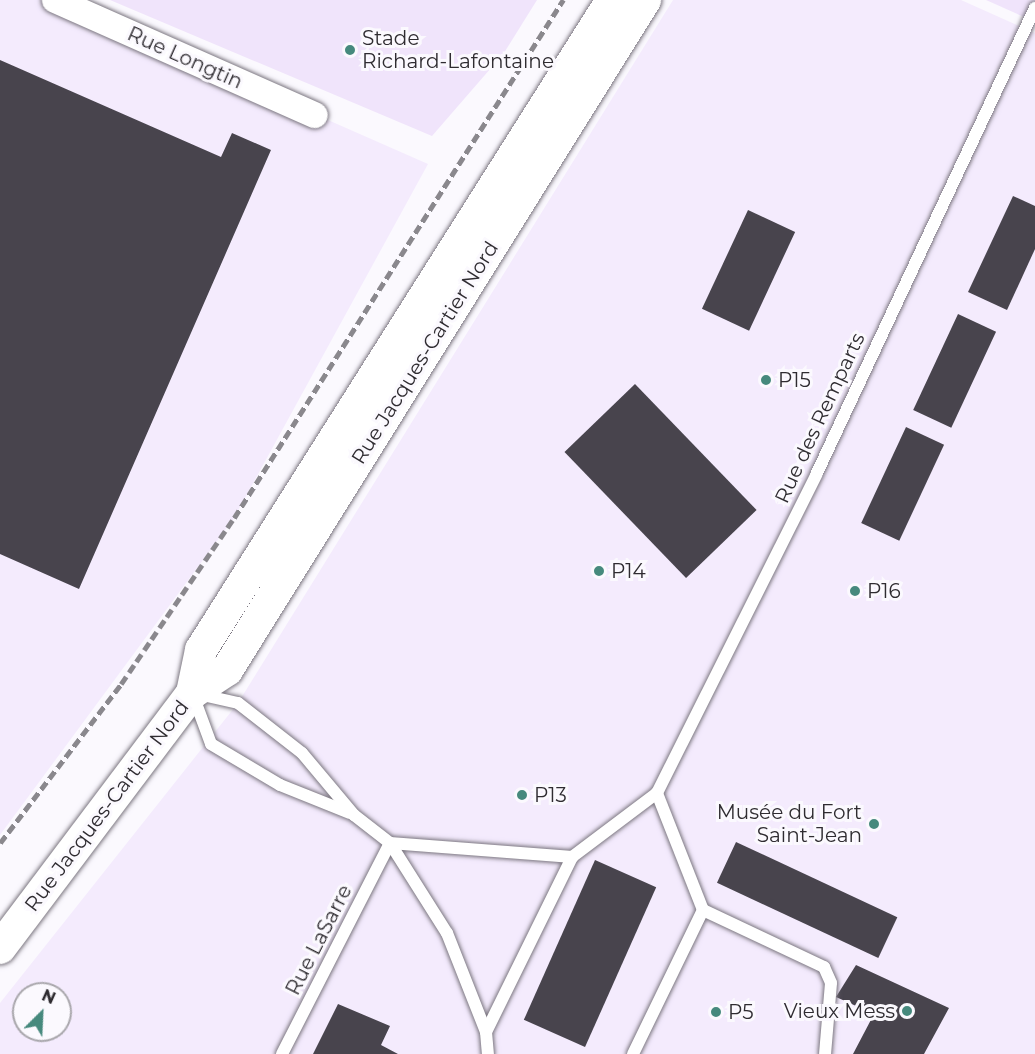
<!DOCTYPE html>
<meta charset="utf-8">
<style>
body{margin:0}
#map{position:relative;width:1035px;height:1054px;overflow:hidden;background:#fbf9fe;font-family:Montserrat,sans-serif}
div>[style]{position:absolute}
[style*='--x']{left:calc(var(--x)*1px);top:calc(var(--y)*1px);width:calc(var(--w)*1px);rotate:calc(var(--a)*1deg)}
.built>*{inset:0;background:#f4ebfd}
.green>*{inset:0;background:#f0e4fb}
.building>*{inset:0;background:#48444d;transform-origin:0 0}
.roads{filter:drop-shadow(0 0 2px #7c7781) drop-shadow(0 0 2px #7c7781)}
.service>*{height:12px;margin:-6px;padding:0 6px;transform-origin:6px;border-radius:6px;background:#fff}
.minor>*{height:26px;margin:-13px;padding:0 13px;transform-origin:13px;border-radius:13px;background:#fff}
.tertiary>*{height:32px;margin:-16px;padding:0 16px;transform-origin:16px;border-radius:16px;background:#fff}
.rail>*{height:4.5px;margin-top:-2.25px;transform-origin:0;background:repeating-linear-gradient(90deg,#8a888d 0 9px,transparent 0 13.5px)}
.dots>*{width:16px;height:16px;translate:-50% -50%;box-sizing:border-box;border:3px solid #fbf9fe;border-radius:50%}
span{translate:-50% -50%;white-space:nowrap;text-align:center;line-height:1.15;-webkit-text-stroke:6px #fbf9fe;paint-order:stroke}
.poi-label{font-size:20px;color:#2f2c31}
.left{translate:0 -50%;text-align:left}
.right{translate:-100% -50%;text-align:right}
.street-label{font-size:20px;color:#2f2c31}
.north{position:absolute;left:12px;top:982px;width:60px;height:60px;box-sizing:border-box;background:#fbf9fe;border:2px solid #a9a7ac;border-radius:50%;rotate:24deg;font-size:16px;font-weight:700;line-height:24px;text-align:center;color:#2f2c31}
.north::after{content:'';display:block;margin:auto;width:21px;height:27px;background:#46897d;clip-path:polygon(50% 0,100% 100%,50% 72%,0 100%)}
</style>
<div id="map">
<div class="built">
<i style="clip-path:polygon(0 0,55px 0,428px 164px,234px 518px,0 835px)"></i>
<i style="clip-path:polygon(evenodd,673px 0,961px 0,1035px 33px,1035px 1054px,0 1054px,0 1003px,238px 703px,673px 0,24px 994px,60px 994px,60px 1030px,24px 1030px,24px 994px)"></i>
</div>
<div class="green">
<i style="clip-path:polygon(110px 0,537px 0,504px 53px,432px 136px)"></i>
<i style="clip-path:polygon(986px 0,1035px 0,1035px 22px)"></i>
</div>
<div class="building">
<i style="clip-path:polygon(0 60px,221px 157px,232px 133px,271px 150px,79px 589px,0 554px)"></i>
<i style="clip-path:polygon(1013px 196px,1035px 206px,1035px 249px,1007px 310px,968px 292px)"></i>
<i style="left:748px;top:210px;width:52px;height:109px;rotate:25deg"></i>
<i style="left:958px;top:314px;width:42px;height:106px;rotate:25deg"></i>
<i style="left:635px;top:384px;width:175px;height:98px;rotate:46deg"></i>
<i style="left:906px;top:427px;width:42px;height:106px;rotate:25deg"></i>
<i style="left:736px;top:842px;width:178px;height:45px;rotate:25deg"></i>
<i style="left:595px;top:860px;width:67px;height:175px;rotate:24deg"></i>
<i style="clip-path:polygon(856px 965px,949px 1008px,924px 1054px,853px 1054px,874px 1014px,836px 997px)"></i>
<i style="clip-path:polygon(338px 1004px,390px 1026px,381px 1045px,398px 1054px,313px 1054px)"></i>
</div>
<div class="roads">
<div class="service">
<i style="--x:198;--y:694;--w:41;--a:12.7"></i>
<i style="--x:238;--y:703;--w:81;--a:38"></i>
<i style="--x:302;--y:753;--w:81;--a:50"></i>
<i style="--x:354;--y:815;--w:46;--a:37.9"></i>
<i style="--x:390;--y:843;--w:183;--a:4.4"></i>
<i style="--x:572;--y:857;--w:106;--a:-37"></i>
<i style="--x:657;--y:793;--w:356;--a:-63.4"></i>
<i style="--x:816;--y:475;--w:516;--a:-64.88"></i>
<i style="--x:193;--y:695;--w:52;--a:69.8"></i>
<i style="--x:211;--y:744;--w:80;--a:30.7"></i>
<i style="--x:280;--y:785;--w:75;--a:21.8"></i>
<i style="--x:390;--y:843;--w:107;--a:57.7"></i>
<i style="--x:447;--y:933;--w:106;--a:68.5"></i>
<i style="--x:486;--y:1032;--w:22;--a:85"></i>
<i style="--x:703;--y:910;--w:134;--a:25.2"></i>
<i style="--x:824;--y:967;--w:17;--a:66"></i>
<i style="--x:831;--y:983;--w:71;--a:94.8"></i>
<i style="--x:486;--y:1032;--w:195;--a:-63.8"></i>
<i style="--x:282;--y:1054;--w:237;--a:-62.9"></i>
<i style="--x:633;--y:1054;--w:160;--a:-64.1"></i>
<i style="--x:703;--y:910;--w:126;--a:-111.5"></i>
</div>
<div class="minor">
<i style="--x:55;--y:0;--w:284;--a:23.9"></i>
</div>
<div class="tertiary">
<i style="--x:192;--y:693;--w:44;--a:-78.2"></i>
<i style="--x:201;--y:650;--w:769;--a:-57.69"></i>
<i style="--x:0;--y:948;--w:319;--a:-53"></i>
<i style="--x:192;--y:693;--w:42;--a:-33.3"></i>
<i style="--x:227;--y:670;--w:790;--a:-58.04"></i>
</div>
</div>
<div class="rail">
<i style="--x:0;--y:843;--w:200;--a:-52.7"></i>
<i style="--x:121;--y:684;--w:201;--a:-55.8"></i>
<i style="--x:234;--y:518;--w:614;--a:-57.58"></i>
</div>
<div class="dots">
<i style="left:350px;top:50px;background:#46897d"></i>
<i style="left:766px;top:380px;background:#46897d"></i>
<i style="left:599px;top:571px;background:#46897d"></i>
<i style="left:855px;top:591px;background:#46897d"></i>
<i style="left:522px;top:795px;background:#46897d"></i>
<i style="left:874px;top:824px;background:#46897d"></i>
<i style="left:907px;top:1011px;background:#46897d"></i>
<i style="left:716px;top:1012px;background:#46897d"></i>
</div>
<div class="poi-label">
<span class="left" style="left:362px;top:50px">Stade<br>Richard-Lafontaine</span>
<span class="left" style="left:778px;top:380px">P15</span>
<span class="left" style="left:611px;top:571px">P14</span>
<span class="left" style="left:867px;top:591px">P16</span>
<span class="left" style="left:534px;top:795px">P13</span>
<span class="right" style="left:862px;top:824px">Musée du Fort<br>Saint-Jean</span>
<span class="right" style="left:895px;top:1011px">Vieux Mess</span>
<span class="left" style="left:728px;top:1012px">P5</span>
</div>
<div class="street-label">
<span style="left:185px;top:58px;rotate:24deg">Rue Longtin</span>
<span style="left:425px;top:353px;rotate:-58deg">Rue Jacques-Cartier Nord</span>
<span style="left:820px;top:418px;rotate:-65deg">Rue des Remparts</span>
<span style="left:107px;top:806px;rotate:-53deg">Rue Jacques-Cartier Nord</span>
<span style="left:319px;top:940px;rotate:-63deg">Rue LaSarre</span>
</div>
<div class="north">N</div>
</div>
